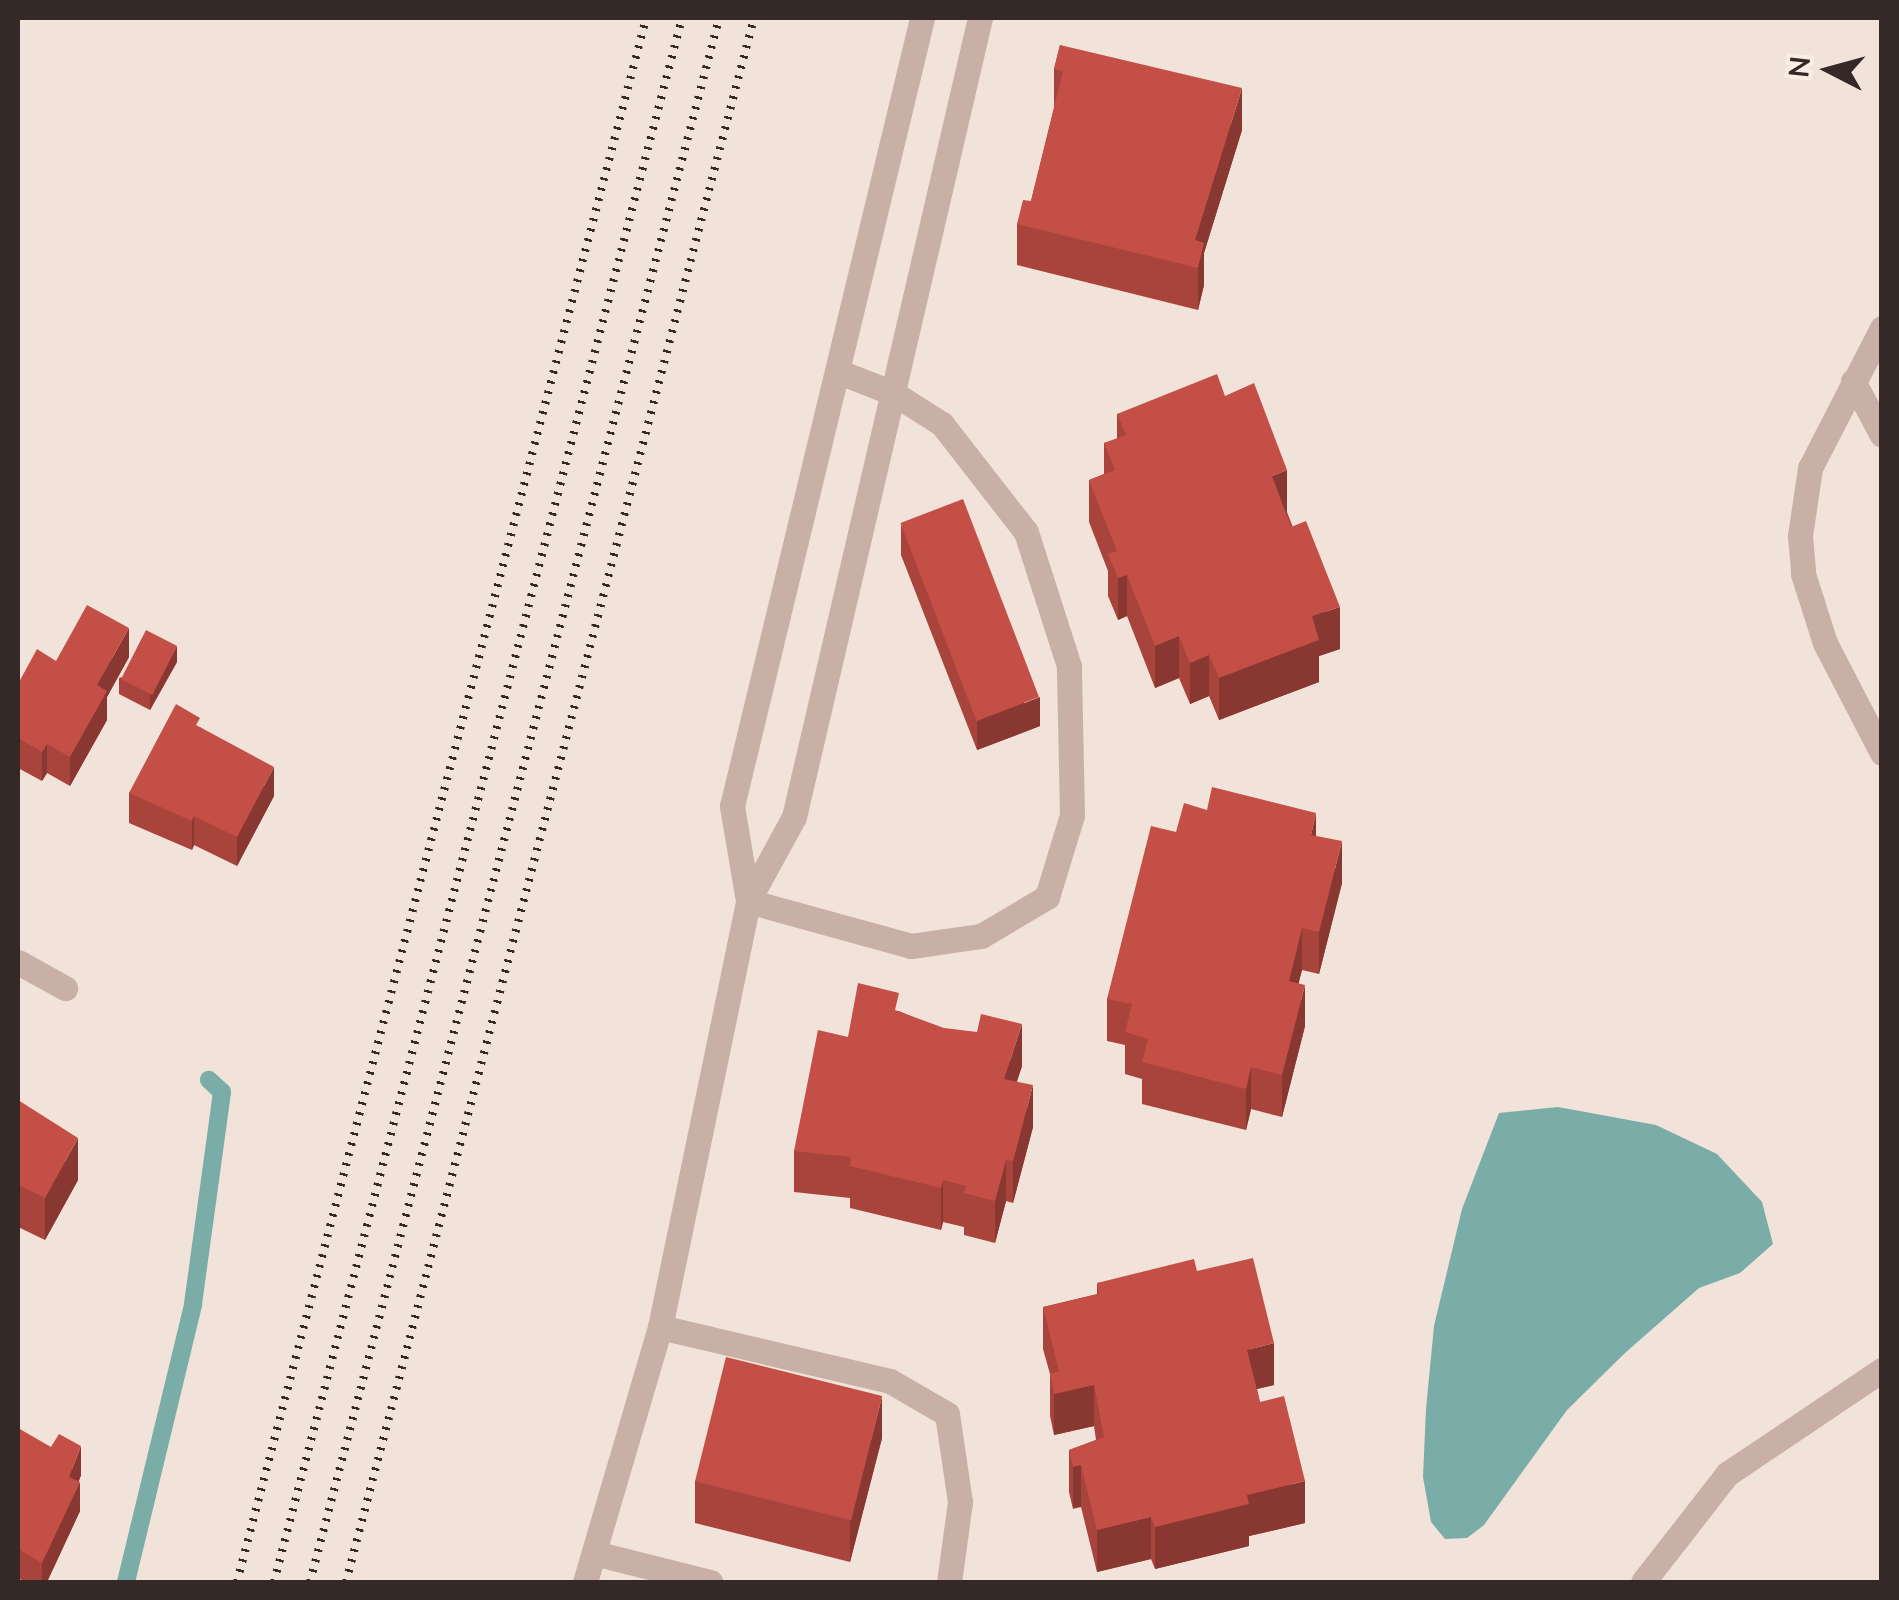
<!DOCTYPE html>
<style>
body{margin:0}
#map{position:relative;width:1899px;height:1600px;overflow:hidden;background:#f1e2da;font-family:Mulish,sans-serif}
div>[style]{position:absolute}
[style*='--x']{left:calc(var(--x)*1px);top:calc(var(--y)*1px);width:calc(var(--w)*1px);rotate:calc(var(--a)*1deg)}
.water>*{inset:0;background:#7aada7}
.stream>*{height:18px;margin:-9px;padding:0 9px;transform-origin:9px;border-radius:9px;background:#7aada7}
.lane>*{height:25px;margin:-12.5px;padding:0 12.5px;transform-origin:12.5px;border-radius:12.5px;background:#c9b0a6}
.street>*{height:25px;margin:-12.5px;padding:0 12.5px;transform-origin:12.5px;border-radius:12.5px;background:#c9b0a6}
.rail>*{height:8px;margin-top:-4px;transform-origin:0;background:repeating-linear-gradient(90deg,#352927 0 2.5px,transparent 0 10.5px)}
.wall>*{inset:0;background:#a8443c}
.shaded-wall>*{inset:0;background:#883731;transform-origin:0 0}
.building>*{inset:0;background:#c34f46;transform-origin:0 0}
span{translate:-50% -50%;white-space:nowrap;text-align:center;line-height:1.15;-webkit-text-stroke:8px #f9ede6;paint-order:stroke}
.frame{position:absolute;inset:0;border:20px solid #352927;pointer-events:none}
.north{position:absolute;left:1779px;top:20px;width:100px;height:100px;-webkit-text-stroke:8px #f9ede6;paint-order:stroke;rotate:276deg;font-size:28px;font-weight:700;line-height:40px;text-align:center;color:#352927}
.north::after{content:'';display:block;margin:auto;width:35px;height:45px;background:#352927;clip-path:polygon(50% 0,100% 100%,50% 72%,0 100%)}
</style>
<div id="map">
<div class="water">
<i style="clip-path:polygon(1558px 1107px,1656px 1125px,1717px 1154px,1762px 1202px,1773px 1244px,1740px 1273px,1699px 1288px,1625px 1353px,1567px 1410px,1484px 1525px,1467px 1538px,1445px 1539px,1431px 1522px,1423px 1477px,1426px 1409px,1434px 1326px,1462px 1209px,1499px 1113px)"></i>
</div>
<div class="stream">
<i style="--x:126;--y:1582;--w:286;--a:-76.4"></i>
<i style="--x:193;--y:1304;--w:214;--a:-82.2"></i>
<i style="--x:222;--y:1092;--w:18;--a:-137"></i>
</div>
<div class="lane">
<i style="--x:1882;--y:328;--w:157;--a:117.2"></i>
<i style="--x:1810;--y:468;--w:69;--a:98.4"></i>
<i style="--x:1800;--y:536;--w:38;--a:85"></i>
<i style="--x:1803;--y:574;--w:72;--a:72.3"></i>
<i style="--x:1825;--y:643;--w:124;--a:62.6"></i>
<i style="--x:1853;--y:381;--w:61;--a:61.8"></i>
<i style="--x:748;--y:901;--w:169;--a:15.4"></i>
<i style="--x:911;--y:946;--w:71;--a:-8.1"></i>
<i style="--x:981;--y:936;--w:77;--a:-30.6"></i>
<i style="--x:1047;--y:897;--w:86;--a:-73"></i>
<i style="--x:1072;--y:815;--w:149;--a:-91.2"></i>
<i style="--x:1069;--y:666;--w:141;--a:-107.8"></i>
<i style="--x:1026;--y:532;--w:137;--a:-127.9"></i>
<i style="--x:942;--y:424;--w:58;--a:-147.7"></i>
<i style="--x:893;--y:393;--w:60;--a:-158.6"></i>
<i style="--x:748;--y:901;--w:96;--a:-99.6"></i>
<i style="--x:732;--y:806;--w:811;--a:-76.44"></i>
<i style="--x:660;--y:1327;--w:236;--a:13.2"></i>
<i style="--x:890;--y:1381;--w:66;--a:30.1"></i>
<i style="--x:947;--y:1414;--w:89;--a:81.6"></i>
<i style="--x:960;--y:1502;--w:81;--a:97.8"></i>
<i style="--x:594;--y:1553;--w:120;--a:14"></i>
<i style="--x:585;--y:1582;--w:266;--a:-73.6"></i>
<i style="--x:660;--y:1327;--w:435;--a:-78.3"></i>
<i style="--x:748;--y:901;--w:96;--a:-61.3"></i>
<i style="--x:794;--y:817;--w:820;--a:-76.9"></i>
<i style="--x:1643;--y:1582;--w:137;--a:-52.1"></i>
<i style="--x:1727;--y:1474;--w:187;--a:-33.9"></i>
</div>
<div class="street">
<i style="--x:18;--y:962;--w:54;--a:29"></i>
</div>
<div class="rail">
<i style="--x:237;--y:1582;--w:1617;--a:-75.34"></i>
<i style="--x:274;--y:1582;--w:1616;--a:-75.38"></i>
<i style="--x:310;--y:1582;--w:1617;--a:-75.34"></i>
<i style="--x:346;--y:1582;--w:1616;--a:-75.38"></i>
</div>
<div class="wall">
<i style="clip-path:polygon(1060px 45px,1242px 130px,1204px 253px,1204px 285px,1198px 310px,1017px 265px,1017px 224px,1031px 201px,1054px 108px,1054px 69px)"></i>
<i style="clip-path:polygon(1225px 396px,1287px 512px,1340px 649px,1319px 656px,1319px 682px,1219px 720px,1209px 696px,1190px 704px,1179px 678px,1155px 688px,1127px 616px,1118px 620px,1108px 596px,1108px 571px,1089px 522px,1089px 480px,1104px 474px,1104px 443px,1117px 439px,1117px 414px)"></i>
<i style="clip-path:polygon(901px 525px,1040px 726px,977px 750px,901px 555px)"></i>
<i style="clip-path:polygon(129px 657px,107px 697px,107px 720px,70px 786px,47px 773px,42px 781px,18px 768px,18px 684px,56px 661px)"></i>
<i style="clip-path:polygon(177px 662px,150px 710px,119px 694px,119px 678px)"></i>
<i style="clip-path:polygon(200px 727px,274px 796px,237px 866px,194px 845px,192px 850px,129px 823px,129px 793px)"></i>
<i style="clip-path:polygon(1176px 832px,1316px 836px,1342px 883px,1319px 974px,1302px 970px,1298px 983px,1305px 1026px,1282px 1117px,1251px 1109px,1246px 1130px,1142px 1104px,1142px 1079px,1125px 1074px,1125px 1045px,1107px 1041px,1107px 999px)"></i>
<i style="clip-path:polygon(899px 1011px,1022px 1066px,1017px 1081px,1033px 1127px,1013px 1203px,1006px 1201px,995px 1243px,964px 1235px,964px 1227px,943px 1222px,941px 1230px,850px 1208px,850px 1198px,794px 1192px,794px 1151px,848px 1037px)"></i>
<i style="clip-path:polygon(18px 1100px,78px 1180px,45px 1240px,18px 1227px)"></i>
<i style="clip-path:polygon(1197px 1271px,1274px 1385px,1257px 1389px,1260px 1402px,1305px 1523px,1249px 1536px,1249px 1546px,1155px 1569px,1151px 1559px,1097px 1572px,1081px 1507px,1073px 1509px,1069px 1492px,1069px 1450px,1096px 1440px,1094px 1426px,1054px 1435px,1050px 1416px,1050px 1374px,1043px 1349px,1043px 1307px,1097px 1294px,1097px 1283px)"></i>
<i style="clip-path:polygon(18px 1428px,81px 1475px,79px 1481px,80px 1511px,47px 1582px,25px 1582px,18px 1578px)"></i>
<i style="clip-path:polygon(882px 1438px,850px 1562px,695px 1523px,695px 1481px)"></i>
</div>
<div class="shaded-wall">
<i style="clip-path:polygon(1242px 88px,1242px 130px,1204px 253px,1204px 285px,1198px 310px,1198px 268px,1195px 240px)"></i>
<i style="clip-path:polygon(1287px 470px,1287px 512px,1272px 518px,1272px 476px)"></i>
<i style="clip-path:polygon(1127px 575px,1127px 616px,1118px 620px,1118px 578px)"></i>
<i style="clip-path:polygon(1340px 607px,1340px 649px,1319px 656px,1319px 682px,1219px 720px,1219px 678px,1312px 616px)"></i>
<i style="clip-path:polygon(129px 628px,129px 657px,107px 697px,107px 720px,70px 786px,70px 757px,97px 685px)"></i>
<i style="clip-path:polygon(1179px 636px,1179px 678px,1155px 688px,1155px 646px)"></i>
<i style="clip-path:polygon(177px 646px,177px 662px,150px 710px,150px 695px)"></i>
<i style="clip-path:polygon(1209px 655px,1209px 696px,1190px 704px,1190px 663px)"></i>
<i style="clip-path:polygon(1040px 697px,1040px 726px,977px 750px,977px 721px)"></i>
<i style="clip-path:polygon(47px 744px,47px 773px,42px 781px,42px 752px)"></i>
<i style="clip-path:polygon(274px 767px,274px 796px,237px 866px,237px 837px)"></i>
<i style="clip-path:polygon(1316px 813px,1316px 855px,1311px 835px)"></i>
<i style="clip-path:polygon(194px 816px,194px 845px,192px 850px,192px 821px)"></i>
<i style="clip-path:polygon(1342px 841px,1342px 883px,1319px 974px,1319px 932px)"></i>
<i style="clip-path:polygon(1302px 928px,1302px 970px,1289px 1022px,1289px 981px)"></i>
<i style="clip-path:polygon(1305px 985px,1305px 1026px,1282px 1117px,1282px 1075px)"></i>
<i style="clip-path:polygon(1022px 1024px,1022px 1066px,1004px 1120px,1004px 1079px)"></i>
<i style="clip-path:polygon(1251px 1067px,1251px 1109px,1246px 1130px,1246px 1089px)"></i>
<i style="clip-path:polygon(1033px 1085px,1033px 1127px,1013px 1203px,1013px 1161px)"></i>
<i style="clip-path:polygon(78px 1138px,78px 1180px,45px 1240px,45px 1198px)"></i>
<i style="clip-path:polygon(1006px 1160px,1006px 1201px,995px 1243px,995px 1201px)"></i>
<i style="clip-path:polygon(943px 1180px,943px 1222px,941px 1230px,941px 1188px)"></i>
<i style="clip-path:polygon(1274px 1343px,1274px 1385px,1247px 1391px,1247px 1350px)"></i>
<i style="clip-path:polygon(1094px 1385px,1094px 1426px,1054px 1435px,1054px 1394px)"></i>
<i style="clip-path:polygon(882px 1397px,882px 1438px,850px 1562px,850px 1521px)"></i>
<i style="clip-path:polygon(81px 1446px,81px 1475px,69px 1506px,69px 1477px)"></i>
<i style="left:1081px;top:1465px;width:42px;height:8px;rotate:90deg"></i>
<i style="clip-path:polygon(1305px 1481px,1305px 1523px,1249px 1536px,1249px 1546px,1155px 1569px,1155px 1527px,1247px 1495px)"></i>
<i style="clip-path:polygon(80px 1482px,80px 1511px,47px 1582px,42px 1582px,42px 1563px)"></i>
<i style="clip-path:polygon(1151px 1517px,1151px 1559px,1097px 1572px,1097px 1530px)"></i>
</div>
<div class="building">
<i style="clip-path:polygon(1060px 45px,1242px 88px,1195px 240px,1204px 243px,1198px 268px,1017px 224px,1023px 200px,1031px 201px,1063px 71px,1054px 69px)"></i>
<i style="clip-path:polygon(1217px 374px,1225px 396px,1254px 383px,1287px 470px,1272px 476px,1291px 527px,1306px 521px,1340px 607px,1312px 616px,1319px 640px,1219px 678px,1209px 655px,1190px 663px,1179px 636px,1155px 646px,1127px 575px,1118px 578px,1108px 554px,1117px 551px,1089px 480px,1115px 470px,1104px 443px,1126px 435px,1117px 414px)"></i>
<i style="left:963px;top:499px;width:212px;height:67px;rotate:69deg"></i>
<i style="clip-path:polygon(87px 605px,129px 628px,97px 685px,107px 691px,70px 757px,47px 744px,42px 752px,18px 738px,18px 684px,37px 649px,56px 661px)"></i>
<i style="left:146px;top:630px;width:35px;height:55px;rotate:27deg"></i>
<i style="clip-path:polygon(176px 704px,200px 718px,196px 725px,274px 767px,237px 837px,194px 816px,192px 821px,129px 793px)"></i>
<i style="clip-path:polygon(1212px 787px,1316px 813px,1311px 835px,1342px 841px,1319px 932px,1302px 928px,1289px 981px,1305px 985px,1282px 1075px,1251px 1067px,1246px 1089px,1142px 1062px,1148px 1039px,1125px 1032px,1132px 1004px,1107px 999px,1151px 826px,1176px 832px,1184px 803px,1207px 810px)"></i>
<i style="clip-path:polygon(858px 983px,899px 993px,895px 1010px,944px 1028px,977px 1032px,981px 1014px,1022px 1024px,1004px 1079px,1033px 1085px,1013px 1161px,1006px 1160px,995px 1201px,964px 1193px,966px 1186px,943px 1180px,941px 1188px,850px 1166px,851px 1157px,794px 1151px,818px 1030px,848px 1037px)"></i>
<i style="clip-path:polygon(18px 1100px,78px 1138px,45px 1198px,18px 1185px)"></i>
<i style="clip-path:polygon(1253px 1258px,1274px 1343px,1247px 1350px,1260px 1402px,1284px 1396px,1305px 1481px,1247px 1495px,1249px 1504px,1155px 1527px,1151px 1517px,1097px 1530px,1081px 1465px,1073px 1467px,1069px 1450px,1104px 1437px,1094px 1385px,1054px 1394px,1050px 1374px,1059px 1371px,1043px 1307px,1099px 1294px,1097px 1283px,1194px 1259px,1197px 1271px)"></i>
<i style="left:726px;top:1357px;width:161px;height:128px;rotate:14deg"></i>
<i style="clip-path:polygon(18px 1428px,51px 1447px,59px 1434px,81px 1446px,69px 1477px,80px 1482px,42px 1563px,18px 1549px)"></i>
</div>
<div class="frame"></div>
<div class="north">N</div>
</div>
